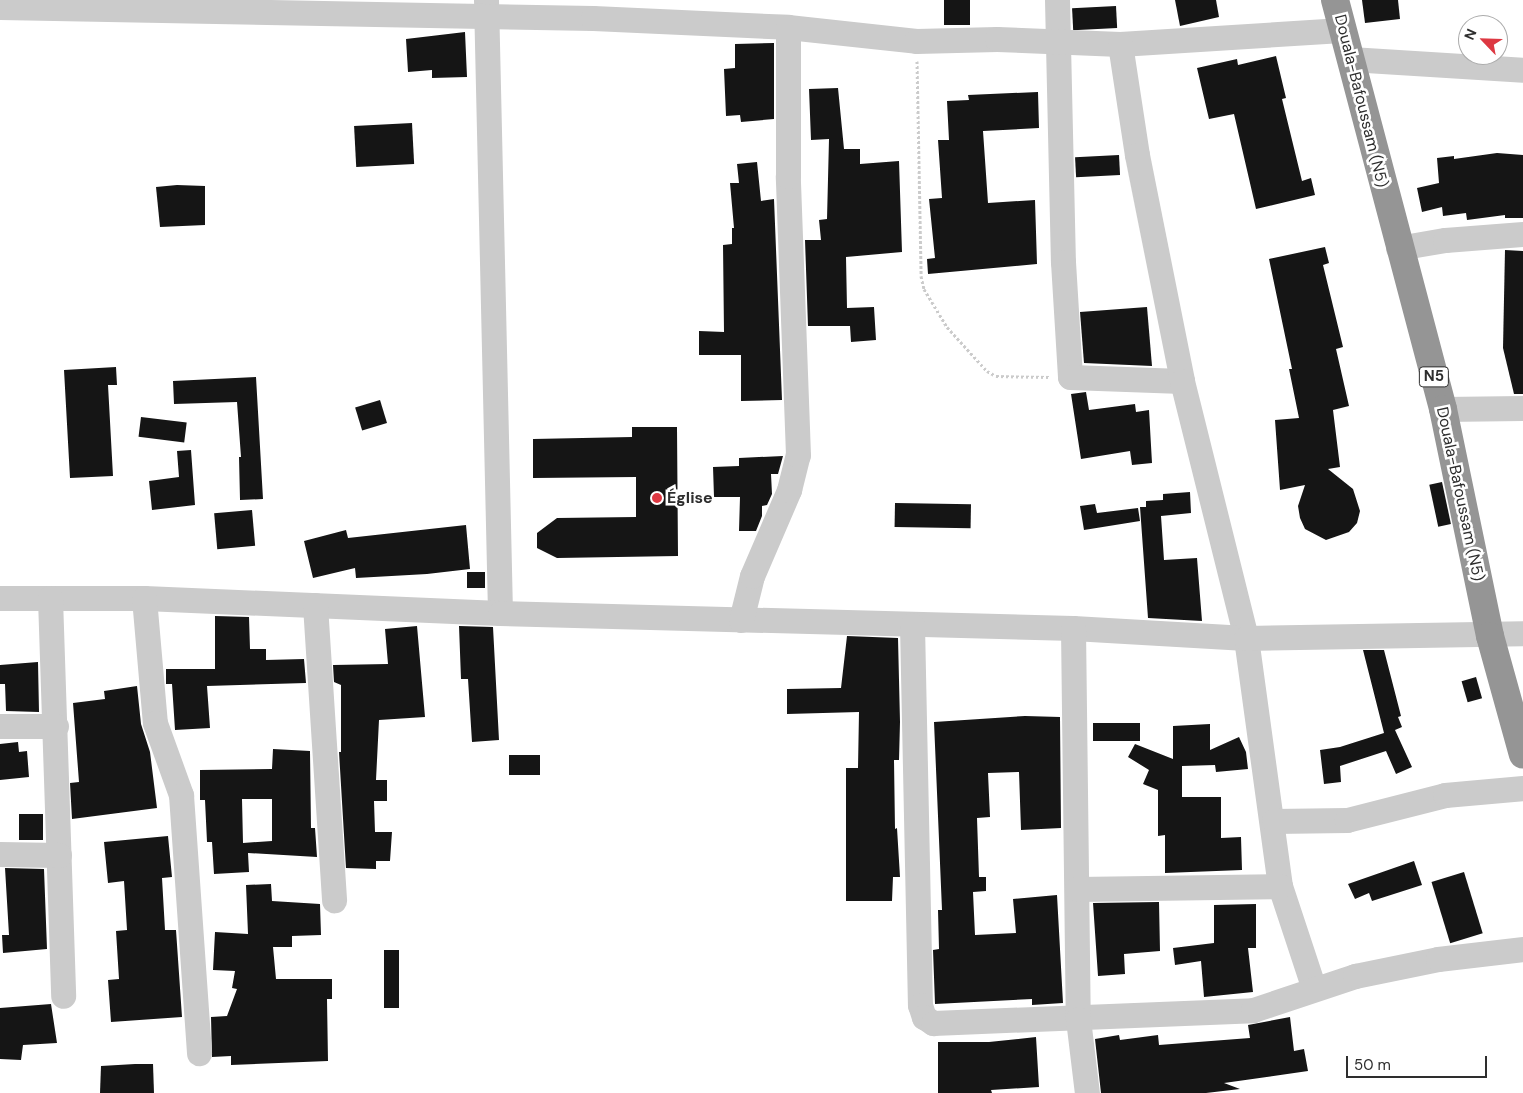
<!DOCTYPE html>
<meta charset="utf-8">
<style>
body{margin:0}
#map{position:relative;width:1523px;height:1093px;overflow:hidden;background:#fff;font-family:"DM Sans",sans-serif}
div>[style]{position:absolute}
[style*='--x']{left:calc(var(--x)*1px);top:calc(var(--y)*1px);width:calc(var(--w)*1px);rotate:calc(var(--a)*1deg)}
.building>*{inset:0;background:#151515;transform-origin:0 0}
.path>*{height:3px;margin-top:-1.5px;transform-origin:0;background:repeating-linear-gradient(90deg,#cbcbcb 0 2.5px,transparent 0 5px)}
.minor>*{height:25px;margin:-12.5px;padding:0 12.5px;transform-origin:12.5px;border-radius:12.5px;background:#cbcbcb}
.highway>*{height:28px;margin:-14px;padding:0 14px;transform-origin:14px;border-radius:14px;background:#959595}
.dots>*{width:14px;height:14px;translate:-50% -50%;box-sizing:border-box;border:2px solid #fff;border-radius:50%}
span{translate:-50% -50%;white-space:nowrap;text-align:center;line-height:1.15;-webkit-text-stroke:5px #fff;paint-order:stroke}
.shield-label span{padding:1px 4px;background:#fff;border:1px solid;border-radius:4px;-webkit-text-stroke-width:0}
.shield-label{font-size:15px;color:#2e2e2e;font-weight:700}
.street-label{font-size:16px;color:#2e2e2e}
.poi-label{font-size:16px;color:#2e2e2e;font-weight:700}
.left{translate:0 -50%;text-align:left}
.north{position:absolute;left:1458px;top:15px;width:50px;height:50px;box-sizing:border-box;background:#fff;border:1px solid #ababab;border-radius:50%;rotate:294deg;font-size:14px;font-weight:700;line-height:20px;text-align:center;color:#2e2e2e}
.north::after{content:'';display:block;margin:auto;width:18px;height:22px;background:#dd3842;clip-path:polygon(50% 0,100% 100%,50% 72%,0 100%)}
.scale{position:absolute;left:1346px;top:1056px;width:141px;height:22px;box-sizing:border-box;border:2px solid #2e2e2e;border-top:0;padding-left:6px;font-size:15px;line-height:18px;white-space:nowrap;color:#2e2e2e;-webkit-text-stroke:4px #fff;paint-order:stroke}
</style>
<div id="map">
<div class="building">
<i style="left:944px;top:0;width:26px;height:25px"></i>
<i style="clip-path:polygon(1175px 0,1216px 0,1219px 17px,1180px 26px)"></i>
<i style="clip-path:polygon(1362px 0,1398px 0,1400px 19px,1365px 23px)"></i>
<i style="left:1116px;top:6px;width:22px;height:44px;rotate:87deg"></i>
<i style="clip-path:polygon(465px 32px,467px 77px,432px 78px,432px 70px,408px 72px,406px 39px)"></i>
<i style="clip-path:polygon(774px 43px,774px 119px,741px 122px,740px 115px,726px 116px,724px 69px,735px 68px,735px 44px)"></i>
<i style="clip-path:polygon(1276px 56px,1286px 98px,1282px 99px,1302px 181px,1311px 178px,1315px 195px,1256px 209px,1234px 114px,1209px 119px,1197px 68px,1237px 59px,1238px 65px)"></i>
<i style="clip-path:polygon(838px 88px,844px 149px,860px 149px,860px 164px,899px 161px,902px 252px,846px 257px,847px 308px,874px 307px,876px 340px,851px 342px,850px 326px,808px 326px,805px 240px,821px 240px,819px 220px,827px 219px,829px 139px,811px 140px,809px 89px)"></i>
<i style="clip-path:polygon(1038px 92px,1039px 128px,983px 131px,988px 203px,1035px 200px,1037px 264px,928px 274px,927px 259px,935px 258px,929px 199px,942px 198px,938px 140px,949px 140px,947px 101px,969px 100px,968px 95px)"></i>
<i style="left:412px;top:123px;width:41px;height:58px;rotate:87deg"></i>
<i style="clip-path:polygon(1497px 153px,1523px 155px,1523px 218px,1505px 218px,1505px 215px,1467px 220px,1466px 213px,1443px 216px,1442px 207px,1422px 212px,1417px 188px,1439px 183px,1437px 158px,1454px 156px,1454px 159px)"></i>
<i style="left:1119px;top:155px;width:20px;height:44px;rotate:87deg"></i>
<i style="clip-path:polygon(757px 162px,761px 201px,774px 199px,782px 400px,741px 401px,741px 355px,699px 355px,699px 331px,724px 332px,723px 245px,732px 244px,732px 228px,734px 228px,730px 183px,739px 183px,737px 164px)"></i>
<i style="clip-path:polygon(177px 185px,205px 186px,205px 225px,160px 227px,156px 187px)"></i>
<i style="clip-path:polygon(1325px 247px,1329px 263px,1323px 265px,1343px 347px,1336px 349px,1349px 406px,1333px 410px,1340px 467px,1328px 469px,1353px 489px,1360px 511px,1357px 523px,1349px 532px,1326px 540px,1305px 529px,1300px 518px,1298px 506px,1305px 485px,1280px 490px,1275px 420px,1299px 418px,1289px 369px,1292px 369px,1269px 259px)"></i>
<i style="clip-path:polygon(1505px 250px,1523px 251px,1523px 394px,1514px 394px,1503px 348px)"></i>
<i style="clip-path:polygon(1147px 307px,1152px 366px,1084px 363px,1080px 312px)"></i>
<i style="clip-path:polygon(116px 367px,117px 385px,108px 385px,113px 476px,70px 478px,64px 370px)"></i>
<i style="clip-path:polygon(256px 377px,263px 499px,240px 500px,239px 457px,241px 457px,237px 402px,174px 404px,173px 381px)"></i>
<i style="clip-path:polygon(1086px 392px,1089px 410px,1135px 404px,1136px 412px,1149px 410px,1152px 463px,1132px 465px,1130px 451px,1081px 459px,1071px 394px)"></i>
<i style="left:380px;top:400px;width:24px;height:26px;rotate:73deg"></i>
<i style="left:141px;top:417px;width:46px;height:20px;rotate:7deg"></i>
<i style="clip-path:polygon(632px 427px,677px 427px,678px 556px,557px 558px,537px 548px,537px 533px,557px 518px,636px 517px,636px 477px,533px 478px,533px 439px,632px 437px)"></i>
<i style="clip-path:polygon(191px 450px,195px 505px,152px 510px,149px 481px,179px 477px,177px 451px)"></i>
<i style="clip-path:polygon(783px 456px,778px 474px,771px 474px,772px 494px,767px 505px,762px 506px,762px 516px,756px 531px,739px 531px,740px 497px,714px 497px,713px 467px,739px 466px,739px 458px)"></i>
<i style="left:1442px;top:482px;width:43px;height:13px;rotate:78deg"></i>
<i style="clip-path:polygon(1190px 492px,1191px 513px,1161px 516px,1164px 560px,1197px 558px,1202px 621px,1148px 618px,1140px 507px,1146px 507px,1146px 501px,1163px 500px,1163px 494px)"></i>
<i style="left:895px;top:503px;width:76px;height:24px;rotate:1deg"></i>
<i style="clip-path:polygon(1095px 504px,1097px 513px,1138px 508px,1140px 521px,1084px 530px,1080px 506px)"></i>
<i style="left:252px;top:510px;width:36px;height:38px;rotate:85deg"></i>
<i style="clip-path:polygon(466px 525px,470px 569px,427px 574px,356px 578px,355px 568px,313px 578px,304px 541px,346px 530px,348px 538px)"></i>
<i style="left:467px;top:572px;width:18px;height:16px"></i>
<i style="clip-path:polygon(215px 616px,249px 617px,250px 649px,266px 649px,266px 660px,304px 659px,306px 683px,207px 686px,210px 728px,175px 730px,172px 684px,166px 684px,166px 669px,215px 669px)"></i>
<i style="clip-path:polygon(417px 626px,425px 717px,379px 720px,376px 780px,387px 780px,387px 801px,374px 801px,375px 832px,392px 832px,390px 861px,376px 861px,376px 869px,346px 868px,339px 752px,341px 752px,341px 685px,334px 682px,333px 665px,388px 664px,385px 629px)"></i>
<i style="clip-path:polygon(459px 626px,493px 627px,499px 740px,472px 742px,468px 679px,461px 679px)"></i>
<i style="clip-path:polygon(847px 636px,898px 638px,900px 722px,899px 760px,894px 760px,895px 829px,897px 828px,900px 877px,893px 877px,892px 901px,846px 901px,846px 768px,858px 768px,859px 712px,787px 714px,787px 689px,841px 688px)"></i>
<i style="clip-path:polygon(1363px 650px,1384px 650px,1401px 716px,1398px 717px,1402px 727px,1395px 730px,1412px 767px,1396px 774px,1386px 751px,1340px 766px,1341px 782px,1324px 784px,1320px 750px,1340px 747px,1384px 733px)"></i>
<i style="clip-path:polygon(38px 662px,39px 712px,6px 711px,5px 684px,0 684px,0 665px)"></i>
<i style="left:1476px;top:677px;width:22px;height:15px;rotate:74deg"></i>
<i style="clip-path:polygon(137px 686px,141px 724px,150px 752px,157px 808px,72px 819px,70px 783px,79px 782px,73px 703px,105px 699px,104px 691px)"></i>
<i style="clip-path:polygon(1025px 716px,1060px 717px,1061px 828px,1021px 830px,1019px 772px,988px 773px,990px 817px,977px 818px,979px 877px,986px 877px,986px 891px,973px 892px,975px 935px,1016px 933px,1013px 899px,1057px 895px,1063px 1003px,1032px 1005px,1032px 999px,935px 1004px,933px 950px,939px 949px,938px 910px,942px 910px,934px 722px)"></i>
<i style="left:1140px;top:723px;width:18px;height:47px;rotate:90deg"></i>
<i style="clip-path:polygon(1210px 724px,1210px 750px,1239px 737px,1246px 752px,1248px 769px,1216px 772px,1215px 765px,1182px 766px,1182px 797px,1221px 797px,1221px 838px,1241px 837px,1242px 870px,1165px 873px,1165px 835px,1158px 836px,1158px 790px,1143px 784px,1149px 770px,1128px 757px,1135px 744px,1173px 759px,1173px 726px)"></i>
<i style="clip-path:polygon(18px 742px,19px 752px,27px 751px,29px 777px,0 780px,0 744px)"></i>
<i style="clip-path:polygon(evenodd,273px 749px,310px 751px,311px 828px,315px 828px,317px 857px,248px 853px,249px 872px,214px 874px,212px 842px,207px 842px,205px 800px,200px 800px,200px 770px,272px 769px,273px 749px,242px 799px,272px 799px,272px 841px,243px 843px,242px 799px)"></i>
<i style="left:509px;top:755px;width:31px;height:20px"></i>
<i style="left:19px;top:814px;width:24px;height:26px"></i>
<i style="clip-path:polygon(168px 836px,172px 877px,162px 878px,165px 930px,176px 930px,182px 1017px,111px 1022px,108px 980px,119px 979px,116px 931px,127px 930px,124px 881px,108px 883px,104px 842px)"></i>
<i style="clip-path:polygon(1414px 861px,1422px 885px,1372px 901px,1369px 893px,1355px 899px,1348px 884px)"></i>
<i style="clip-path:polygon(5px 868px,44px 869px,47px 949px,3px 953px,2px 935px,9px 935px)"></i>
<i style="left:1464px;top:872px;width:64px;height:34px;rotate:73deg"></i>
<i style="clip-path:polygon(271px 884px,272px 901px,320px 904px,321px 935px,292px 936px,292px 947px,273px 947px,276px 979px,332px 979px,332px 999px,327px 999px,328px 1061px,231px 1065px,231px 1056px,212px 1057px,211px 1017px,227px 1016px,237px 989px,232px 988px,235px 971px,213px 970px,215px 932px,248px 934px,246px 885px)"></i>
<i style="clip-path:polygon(1159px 902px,1160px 951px,1124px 954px,1125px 974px,1098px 976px,1093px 903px)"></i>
<i style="clip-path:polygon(1256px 904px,1256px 948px,1248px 948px,1253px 992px,1204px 997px,1201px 961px,1175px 965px,1173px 948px,1214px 943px,1214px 905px)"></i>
<i style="left:384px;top:950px;width:15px;height:58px"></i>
<i style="clip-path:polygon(51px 1004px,57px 1043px,23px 1045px,21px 1060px,0 1059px,0 1008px)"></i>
<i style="clip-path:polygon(1290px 1017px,1294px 1051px,1304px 1049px,1308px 1071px,1224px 1083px,1240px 1089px,1206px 1093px,1101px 1093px,1095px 1039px,1119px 1035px,1120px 1040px,1158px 1035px,1159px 1045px,1250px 1038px,1248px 1025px)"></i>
<i style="clip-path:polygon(1036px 1037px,1039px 1087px,991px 1090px,992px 1093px,938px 1093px,938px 1042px,989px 1042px)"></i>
<i style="clip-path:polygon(135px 1064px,153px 1064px,154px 1093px,100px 1093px,101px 1066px)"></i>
</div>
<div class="path">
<i style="--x:917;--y:61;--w:215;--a:88.9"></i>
<i style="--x:921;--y:276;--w:13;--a:77"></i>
<i style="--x:924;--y:289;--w:44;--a:58.8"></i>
<i style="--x:947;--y:327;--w:59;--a:47.7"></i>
<i style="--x:987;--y:371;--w:10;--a:29"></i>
<i style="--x:996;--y:376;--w:54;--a:1.1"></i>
</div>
<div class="minor">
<i style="--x:486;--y:0;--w:613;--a:88.69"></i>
<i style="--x:1057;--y:0;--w:262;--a:88.7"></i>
<i style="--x:1063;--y:262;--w:115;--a:86.5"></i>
<i style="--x:1070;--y:377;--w:112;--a:2"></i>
<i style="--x:0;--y:7;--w:593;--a:1.06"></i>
<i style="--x:593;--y:18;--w:195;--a:2.6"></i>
<i style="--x:788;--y:27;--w:129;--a:6.2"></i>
<i style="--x:916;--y:41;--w:81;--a:-1.4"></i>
<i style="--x:997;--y:39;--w:123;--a:2.3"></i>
<i style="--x:1120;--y:44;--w:222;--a:-3.6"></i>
<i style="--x:1120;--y:44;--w:112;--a:81.3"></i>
<i style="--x:1137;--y:155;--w:230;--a:78.7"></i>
<i style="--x:1182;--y:381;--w:265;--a:76"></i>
<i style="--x:1246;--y:638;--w:250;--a:82.2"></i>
<i style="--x:1280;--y:886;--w:108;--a:71.7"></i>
<i style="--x:1350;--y:59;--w:173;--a:3.6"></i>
<i style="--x:1398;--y:248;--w:48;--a:-9.7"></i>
<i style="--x:1445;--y:240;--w:78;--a:-4.4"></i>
<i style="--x:1443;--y:409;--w:80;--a:-0.7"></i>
<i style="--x:0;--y:598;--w:144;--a:0"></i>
<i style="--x:144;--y:598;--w:356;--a:2.4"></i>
<i style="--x:500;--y:613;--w:573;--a:1.5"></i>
<i style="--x:1073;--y:628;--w:173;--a:3.3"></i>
<i style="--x:1246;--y:638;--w:277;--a:-1"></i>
<i style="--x:50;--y:598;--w:398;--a:88.1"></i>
<i style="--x:144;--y:598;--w:125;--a:85"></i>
<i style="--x:155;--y:723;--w:77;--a:70.1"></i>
<i style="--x:181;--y:795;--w:259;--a:86"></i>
<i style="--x:315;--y:605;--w:296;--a:86.3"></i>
<i style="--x:741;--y:620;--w:45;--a:-76"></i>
<i style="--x:752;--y:576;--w:94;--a:-66.7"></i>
<i style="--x:789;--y:490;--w:36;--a:-76"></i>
<i style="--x:798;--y:455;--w:279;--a:-92.1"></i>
<i style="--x:788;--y:176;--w:149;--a:-90"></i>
<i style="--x:912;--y:625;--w:380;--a:88.8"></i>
<i style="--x:920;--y:1005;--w:13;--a:72"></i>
<i style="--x:924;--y:1017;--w:11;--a:34"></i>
<i style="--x:933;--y:1023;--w:320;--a:-2.3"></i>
<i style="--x:1253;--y:1010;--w:108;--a:-18.4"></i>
<i style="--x:1355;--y:976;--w:85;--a:-11.6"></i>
<i style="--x:1438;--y:959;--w:86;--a:-6.7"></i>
<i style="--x:1073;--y:628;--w:391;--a:89.3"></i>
<i style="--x:1078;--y:1019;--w:75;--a:83.1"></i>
<i style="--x:0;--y:726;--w:56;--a:0"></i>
<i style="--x:1274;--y:821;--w:73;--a:-0.8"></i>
<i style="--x:1347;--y:820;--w:101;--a:-14.3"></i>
<i style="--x:1445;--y:795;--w:78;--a:-5.1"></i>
<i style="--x:0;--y:854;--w:59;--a:1"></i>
<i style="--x:1077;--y:889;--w:203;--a:-0.8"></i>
</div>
<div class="highway">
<i style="--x:1335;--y:0;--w:423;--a:75.2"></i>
<i style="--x:1443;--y:409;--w:232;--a:78.3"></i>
<i style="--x:1490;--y:636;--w:123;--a:74.5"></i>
</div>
<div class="dots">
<i style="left:657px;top:498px;background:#dd3842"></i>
</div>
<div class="shield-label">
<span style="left:1434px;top:377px">N5</span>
</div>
<div class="street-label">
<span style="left:1361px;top:101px;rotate:76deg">Douala-Bafoussam (N5)</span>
<span style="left:1460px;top:494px;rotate:78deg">Douala-Bafoussam (N5)</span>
</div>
<div class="poi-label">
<span class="left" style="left:667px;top:498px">Église</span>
</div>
<div class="north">N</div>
<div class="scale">50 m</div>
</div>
